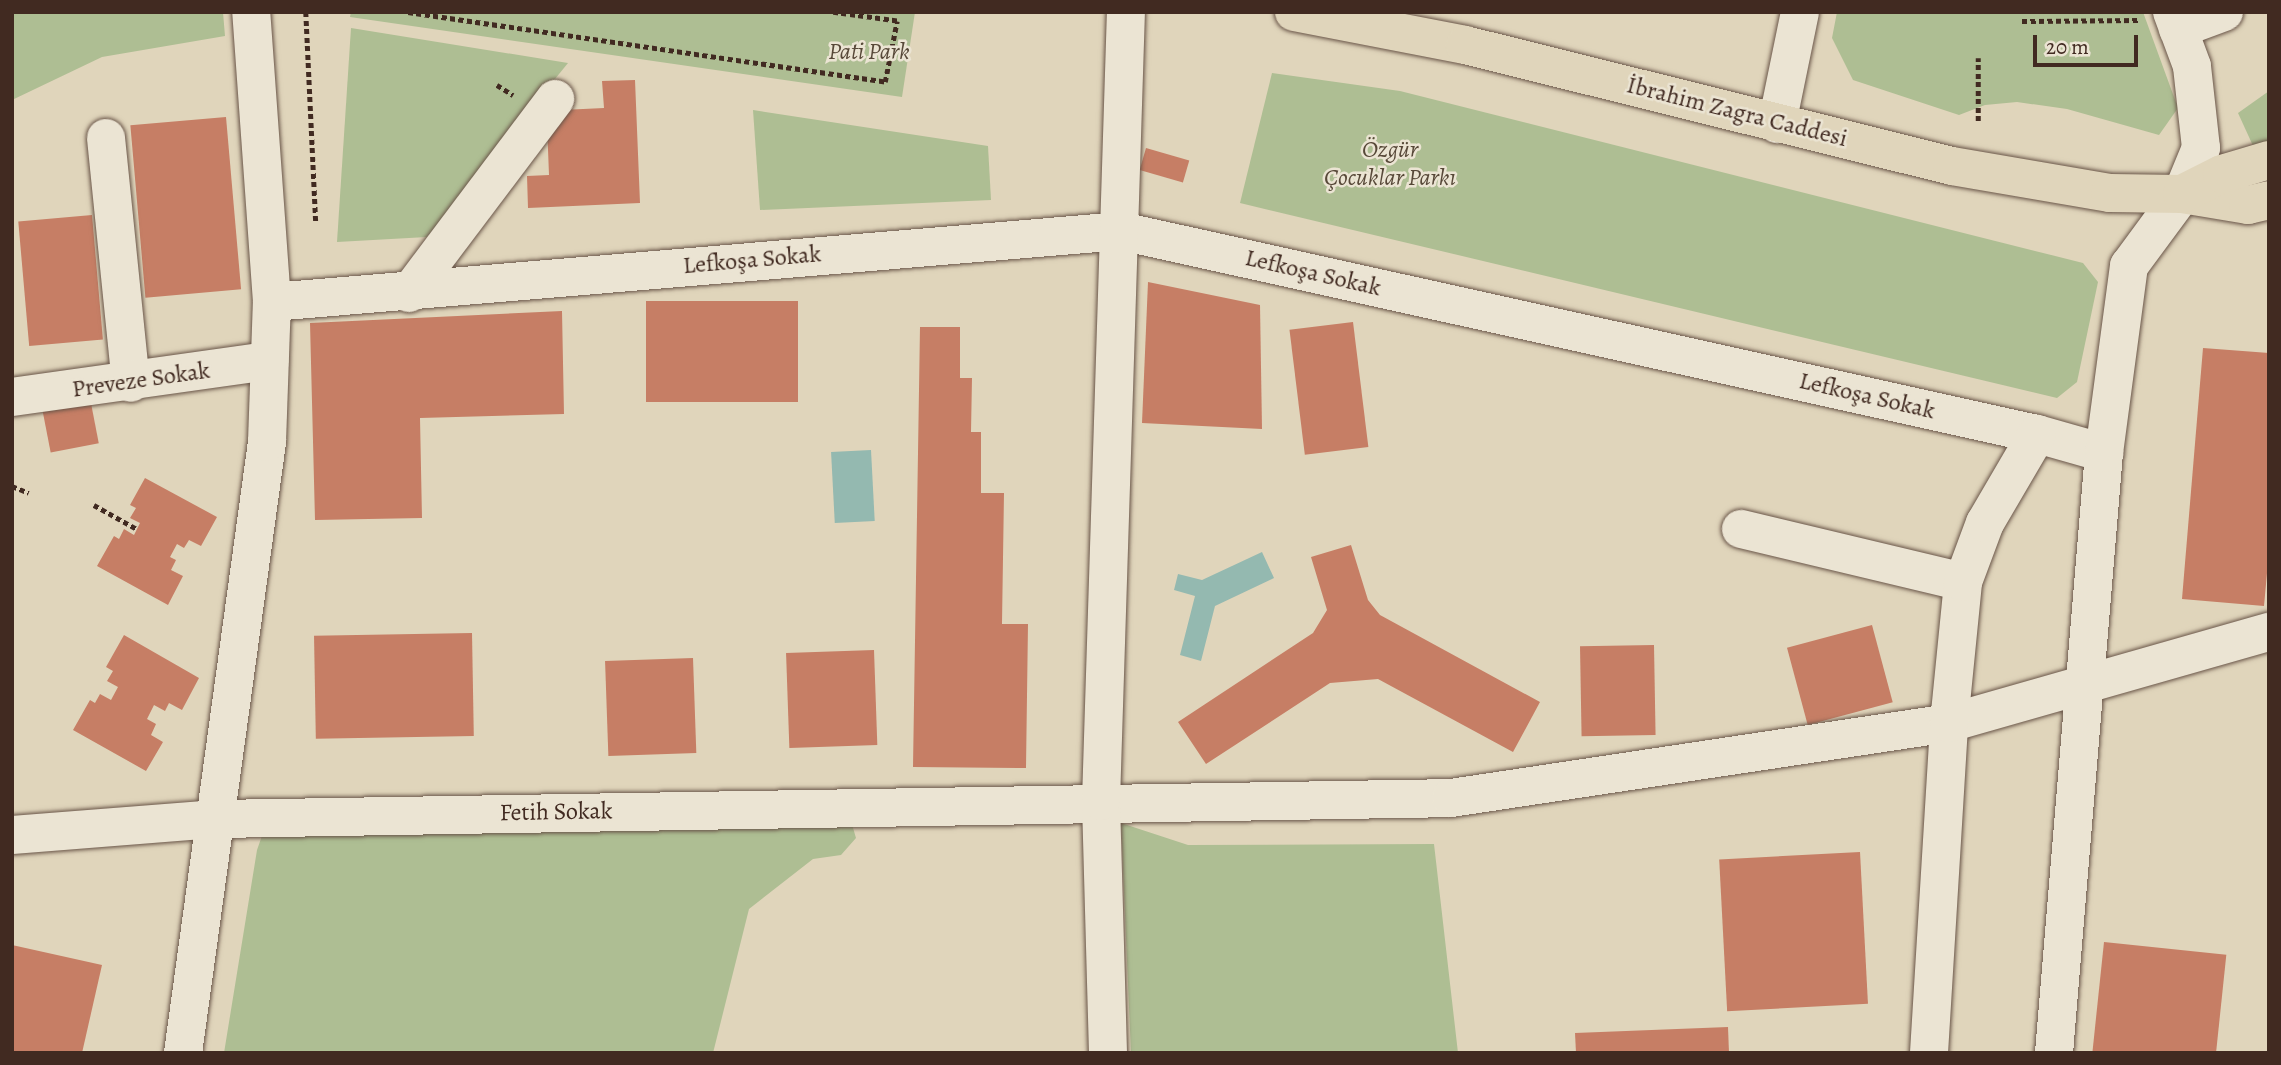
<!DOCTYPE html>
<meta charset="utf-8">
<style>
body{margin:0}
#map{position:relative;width:2281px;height:1065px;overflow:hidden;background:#e0d5bb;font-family:Alegreya,serif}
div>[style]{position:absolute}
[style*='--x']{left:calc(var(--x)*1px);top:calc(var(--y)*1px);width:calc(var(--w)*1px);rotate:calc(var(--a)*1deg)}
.green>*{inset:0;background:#aebe93}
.water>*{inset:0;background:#94b9b0;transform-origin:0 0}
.building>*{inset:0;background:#c67e65;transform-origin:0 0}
.path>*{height:4.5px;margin-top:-2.25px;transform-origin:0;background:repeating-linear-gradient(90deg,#412a21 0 5px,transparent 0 8.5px)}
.roads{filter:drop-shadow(0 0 2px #695548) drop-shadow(0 0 2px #695548)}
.minor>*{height:38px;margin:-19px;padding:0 19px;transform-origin:19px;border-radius:19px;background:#ebe4d3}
.major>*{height:38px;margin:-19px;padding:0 19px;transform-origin:19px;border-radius:19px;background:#e0d5bb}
span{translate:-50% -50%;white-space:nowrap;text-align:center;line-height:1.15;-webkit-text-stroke:5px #ebe4d3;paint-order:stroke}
.park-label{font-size:24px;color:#574838;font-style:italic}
.street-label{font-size:24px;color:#412a21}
.frame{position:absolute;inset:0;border:14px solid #412a21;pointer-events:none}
.scale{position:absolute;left:2033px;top:35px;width:105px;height:32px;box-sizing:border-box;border:4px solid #412a21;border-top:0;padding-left:9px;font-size:21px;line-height:24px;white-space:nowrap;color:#412a21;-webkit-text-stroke:5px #ebe4d3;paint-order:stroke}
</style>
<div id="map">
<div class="green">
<i style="clip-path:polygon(12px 12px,223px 12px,225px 36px,102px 57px,12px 100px)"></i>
<i style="clip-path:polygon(351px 12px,915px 12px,902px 97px,350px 17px)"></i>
<i style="clip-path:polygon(1837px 12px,2143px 12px,2178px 108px,2159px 135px,2067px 109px,2017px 102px,1985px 105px,1959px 115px,1853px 80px,1832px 38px)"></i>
<i style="clip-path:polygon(351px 28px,568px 63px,427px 237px,337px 242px)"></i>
<i style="clip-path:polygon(1272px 73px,1400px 91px,2083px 263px,2098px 282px,2077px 382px,2057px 398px,1240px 203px)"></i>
<i style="clip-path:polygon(2269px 91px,2269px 143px,2254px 148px,2238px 113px)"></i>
<i style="clip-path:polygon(753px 110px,988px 146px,991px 200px,760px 210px)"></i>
<i style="clip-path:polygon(851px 821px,856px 838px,841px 855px,813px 859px,749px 909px,713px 1053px,224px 1053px,257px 850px,264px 830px)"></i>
<i style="clip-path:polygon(1121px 823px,1188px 845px,1434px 844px,1458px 1053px,1131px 1053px)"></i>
</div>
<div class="water">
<i style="left:871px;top:450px;width:71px;height:40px;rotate:87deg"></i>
<i style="clip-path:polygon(1262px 552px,1274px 578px,1215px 606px,1201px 661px,1180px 655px,1195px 596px,1174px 590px,1178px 574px,1202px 580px)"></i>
</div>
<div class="building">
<i style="clip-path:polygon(635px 80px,640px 203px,528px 208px,527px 176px,549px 175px,547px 124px,562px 110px,604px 108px,602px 81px)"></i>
<i style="left:226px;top:117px;width:173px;height:96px;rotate:85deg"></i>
<i style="left:1146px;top:148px;width:45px;height:23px;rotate:16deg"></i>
<i style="left:92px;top:215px;width:125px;height:74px;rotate:85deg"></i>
<i style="clip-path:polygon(1148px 282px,1260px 305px,1262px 429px,1142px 423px)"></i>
<i style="left:798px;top:301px;width:101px;height:152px;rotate:90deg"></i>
<i style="clip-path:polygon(562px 311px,564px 414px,420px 418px,422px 518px,315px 520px,310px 323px)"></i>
<i style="left:1353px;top:322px;width:126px;height:64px;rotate:83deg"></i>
<i style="clip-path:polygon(920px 327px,960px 327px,960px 378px,972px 378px,971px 432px,981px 432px,981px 493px,1004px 493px,1002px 624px,1028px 624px,1026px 768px,913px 767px)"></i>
<i style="clip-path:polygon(2203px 348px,2269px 353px,2269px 551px,2264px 606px,2182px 599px)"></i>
<i style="left:90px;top:398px;width:46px;height:49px;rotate:79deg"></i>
<i style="clip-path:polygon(145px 478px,217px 517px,201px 546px,189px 540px,184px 548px,177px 544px,170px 557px,176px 560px,171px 570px,183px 576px,168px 605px,97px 566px,114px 536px,119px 539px,124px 529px,134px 535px,140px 523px,130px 518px,136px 508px,130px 505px)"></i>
<i style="clip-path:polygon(1351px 545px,1368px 600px,1380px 615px,1540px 702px,1513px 752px,1378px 679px,1330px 683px,1206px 764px,1178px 722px,1313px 633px,1327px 610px,1311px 557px)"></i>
<i style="left:1872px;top:625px;width:80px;height:88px;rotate:75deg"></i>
<i style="left:472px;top:633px;width:103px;height:158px;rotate:89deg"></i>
<i style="clip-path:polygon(124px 635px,199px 678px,182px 710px,169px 703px,165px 711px,154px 705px,147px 719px,156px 724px,151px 735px,163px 742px,146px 771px,73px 730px,90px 700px,95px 703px,100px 694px,111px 700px,118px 687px,107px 681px,113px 671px,106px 667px)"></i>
<i style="left:1654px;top:645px;width:90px;height:74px;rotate:89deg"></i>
<i style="left:874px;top:650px;width:95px;height:88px;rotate:88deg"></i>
<i style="left:693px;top:658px;width:95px;height:88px;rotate:88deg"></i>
<i style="left:1860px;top:852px;width:152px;height:141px;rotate:87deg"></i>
<i style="left:2104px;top:942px;width:123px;height:112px;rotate:6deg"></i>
<i style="clip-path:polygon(12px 945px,102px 965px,82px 1053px,12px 1053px)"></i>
<i style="clip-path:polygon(1728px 1027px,1729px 1053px,1576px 1053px,1575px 1033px)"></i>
</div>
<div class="path">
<i style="--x:306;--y:12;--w:211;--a:87.3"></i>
<i style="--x:408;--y:12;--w:482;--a:8.3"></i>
<i style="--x:885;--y:82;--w:62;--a:-78.9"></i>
<i style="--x:897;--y:21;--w:66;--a:-172.1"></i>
<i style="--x:2022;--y:21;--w:116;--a:-0.5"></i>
<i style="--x:497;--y:85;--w:19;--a:32"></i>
<i style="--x:1978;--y:121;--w:63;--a:-90"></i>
<i style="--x:12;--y:486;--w:18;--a:22"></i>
<i style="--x:94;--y:505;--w:49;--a:29.2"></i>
</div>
<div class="roads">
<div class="minor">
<i style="--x:2178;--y:29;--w:49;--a:-20.3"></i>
<i style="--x:1777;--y:124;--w:114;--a:-78.4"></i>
<i style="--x:106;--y:138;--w:246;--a:84.2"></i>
<i style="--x:409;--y:293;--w:243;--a:-53"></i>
<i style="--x:272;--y:302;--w:852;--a:-4.78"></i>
<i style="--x:1121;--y:231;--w:938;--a:12.5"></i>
<i style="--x:2037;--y:434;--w:70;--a:15.8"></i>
<i style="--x:12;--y:397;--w:260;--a:-8"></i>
<i style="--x:1741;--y:529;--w:228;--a:13.4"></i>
<i style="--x:12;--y:835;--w:206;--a:-4.5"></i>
<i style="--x:217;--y:819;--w:1234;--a:-0.97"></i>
<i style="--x:1451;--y:798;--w:504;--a:-8.56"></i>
<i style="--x:1949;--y:723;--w:333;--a:-15.9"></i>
<i style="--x:183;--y:1053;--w:617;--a:-82.17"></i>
<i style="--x:267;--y:442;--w:140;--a:-88"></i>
<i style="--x:272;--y:302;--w:291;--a:-94.1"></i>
<i style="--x:1108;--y:1053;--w:252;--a:-91.6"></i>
<i style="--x:1101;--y:801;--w:789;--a:-88.19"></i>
<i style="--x:1929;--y:1053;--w:331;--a:-86.5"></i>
<i style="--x:1949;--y:723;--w:142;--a:-84.3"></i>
<i style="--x:1963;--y:582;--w:63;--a:-69.6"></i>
<i style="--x:1985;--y:523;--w:103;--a:-59.7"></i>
<i style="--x:2054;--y:1053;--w:602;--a:-85.24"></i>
<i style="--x:2104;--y:453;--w:189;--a:-82.4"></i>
<i style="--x:2129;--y:266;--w:89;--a:-53.6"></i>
<i style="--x:2182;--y:194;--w:50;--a:-67.6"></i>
<i style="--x:2201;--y:148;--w:82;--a:-96.3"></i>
<i style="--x:2192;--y:66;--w:58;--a:-110.3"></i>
</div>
<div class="major">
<i style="--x:1294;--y:12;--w:174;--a:10.9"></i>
<i style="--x:1465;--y:45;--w:502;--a:13.95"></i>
<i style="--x:1952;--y:166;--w:160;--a:9.7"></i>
<i style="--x:2110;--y:193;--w:72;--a:0.8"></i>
<i style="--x:2182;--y:194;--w:67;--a:9.5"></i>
<i style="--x:2248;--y:205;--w:22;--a:-13"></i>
<i style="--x:2182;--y:194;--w:45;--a:-26.6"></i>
<i style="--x:2222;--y:174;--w:49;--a:-16.6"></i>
</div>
</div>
<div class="park-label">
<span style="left:869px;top:52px">Pati Park</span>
<span style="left:1390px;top:164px">Özgür<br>Çocuklar Parkı</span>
</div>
<div class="street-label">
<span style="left:1737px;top:112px;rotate:14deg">İbrahim Zagra Caddesi</span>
<span style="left:752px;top:260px;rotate:-5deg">Lefkoşa Sokak</span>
<span style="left:1313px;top:273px;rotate:13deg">Lefkoşa Sokak</span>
<span style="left:141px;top:380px;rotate:-8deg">Preveze Sokak</span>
<span style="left:1867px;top:396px;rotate:13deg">Lefkoşa Sokak</span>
<span style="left:556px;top:812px;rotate:-1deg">Fetih Sokak</span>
</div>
<div class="frame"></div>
<div class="scale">20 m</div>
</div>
